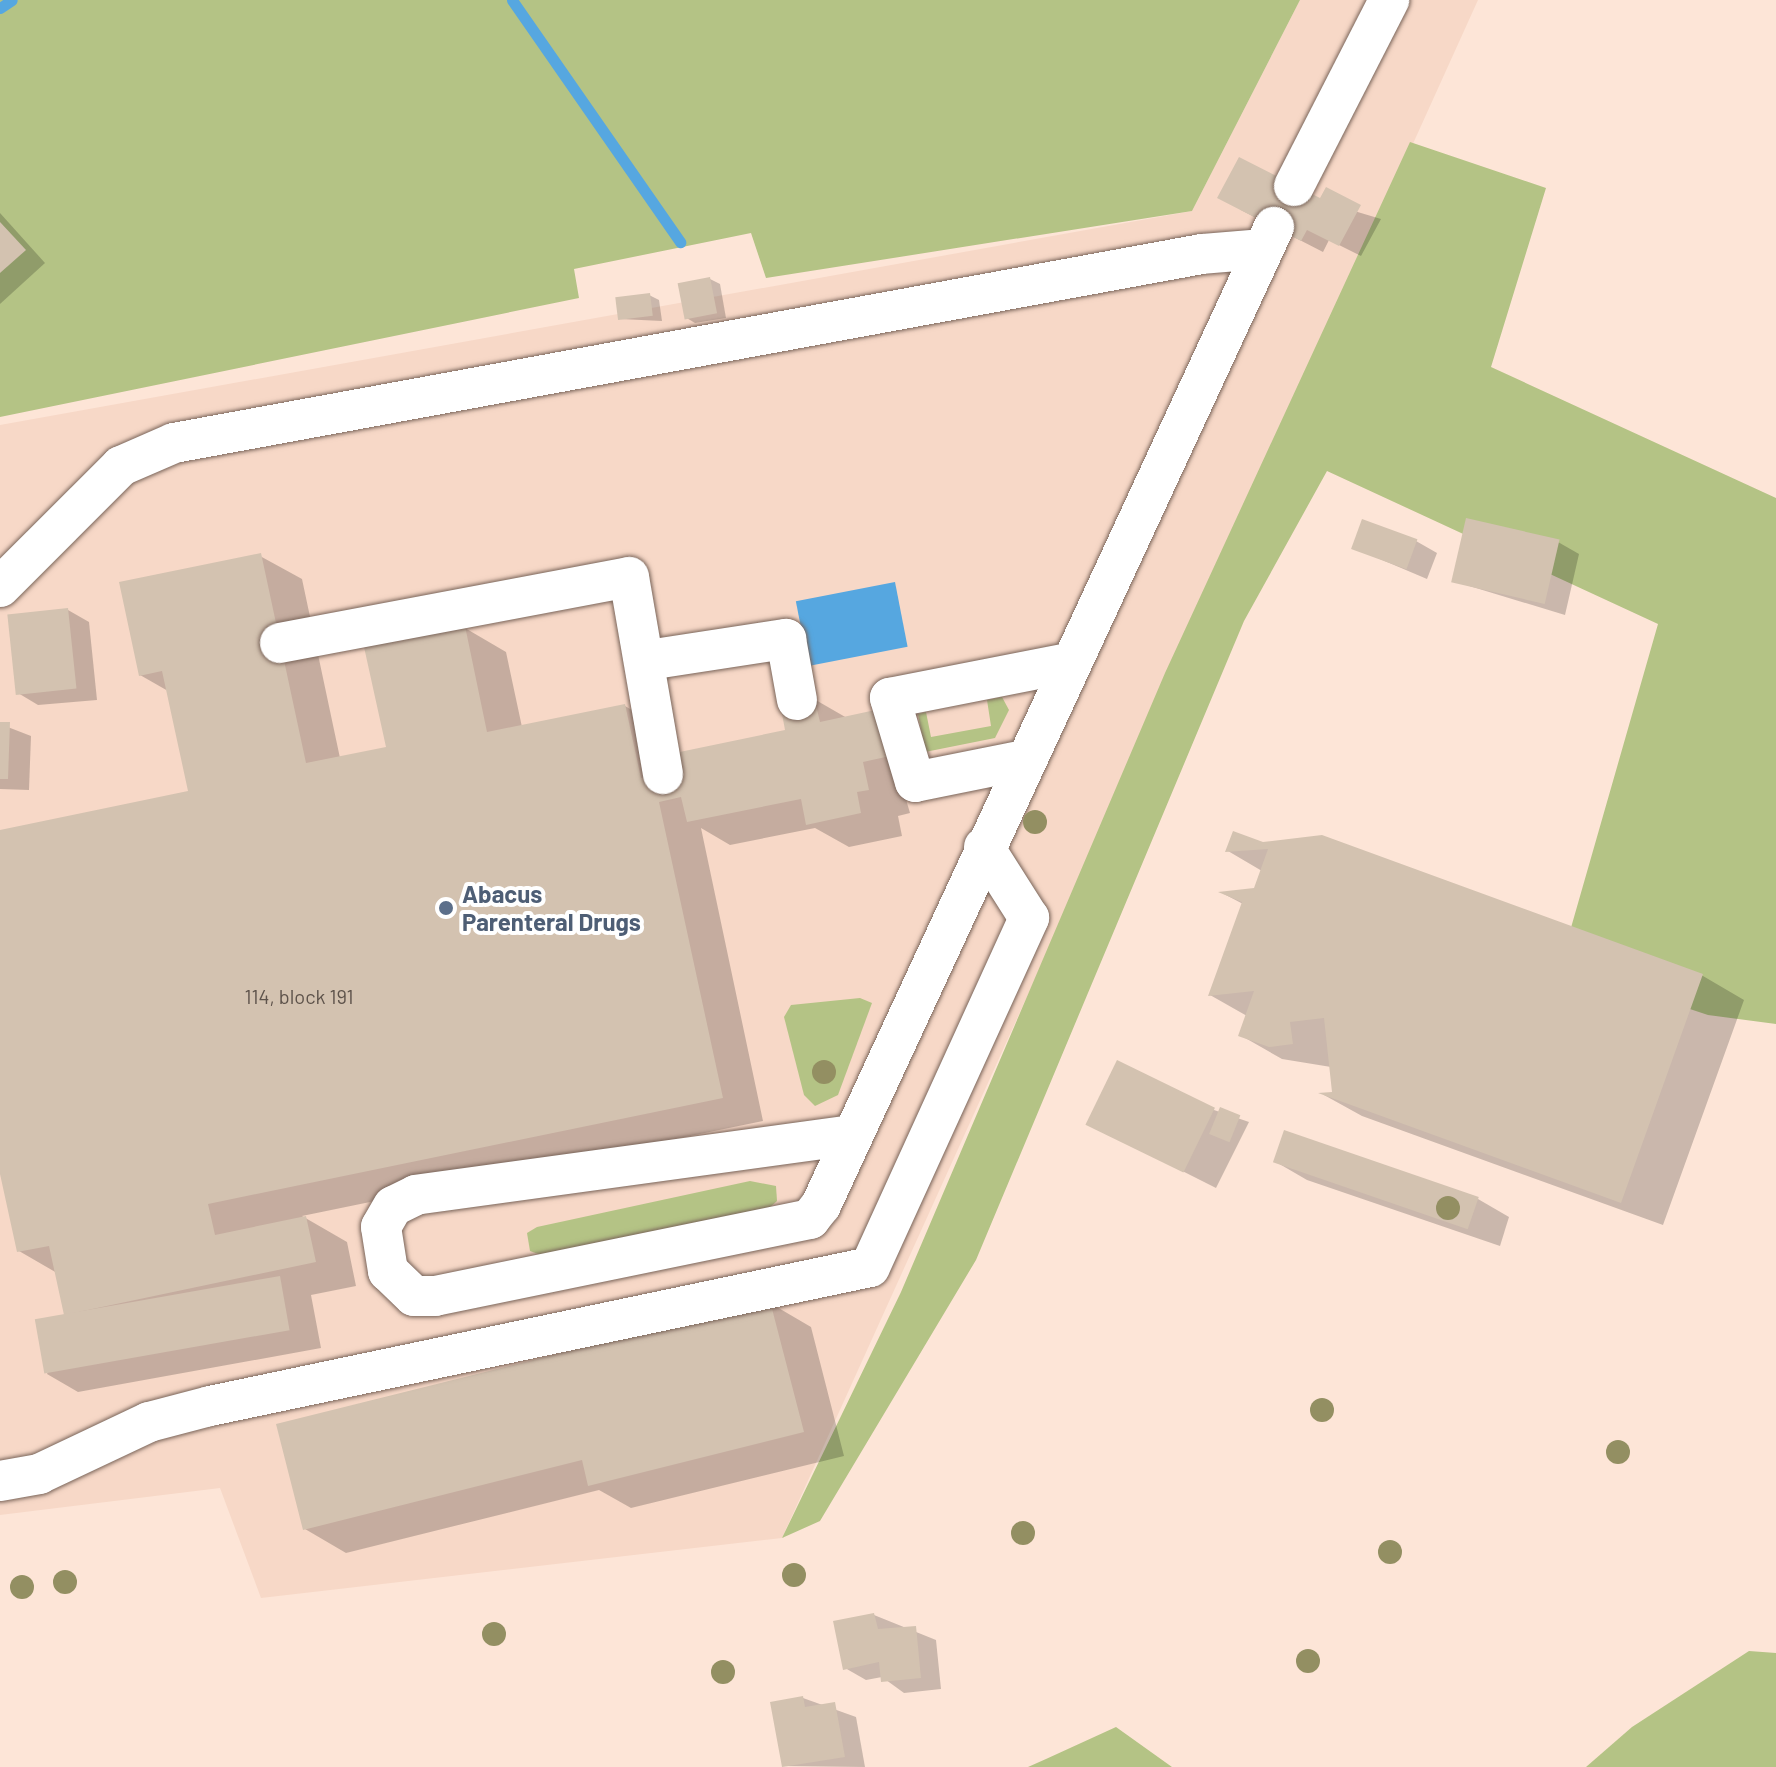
<!DOCTYPE html>
<style>
body{margin:0}
#map{position:relative;width:1776px;height:1767px;overflow:hidden;background:#fde5d7;font-family:Barlow,sans-serif}
div>[style]{position:absolute}
[style*='--x']{left:calc(var(--x)*1px);top:calc(var(--y)*1px);width:calc(var(--w)*1px);rotate:calc(var(--a)*1deg)}
.built>*{inset:0;background:#f7d8c7}
.green>*{inset:0;background:#b4c385}
.water>*{inset:0;background:#56a7e0;transform-origin:0 0}
.shadow>*{inset:0;background:#0003}
.stream>*{height:11px;margin:-5.5px;padding:0 5.5px;transform-origin:5.5px;border-radius:5.5px;background:#56a7e0}
.building>*{inset:0;background:#d3c2b0;transform-origin:0 0}
.roads{filter:drop-shadow(0 0 2px #796459) drop-shadow(0 0 2px #796459)}
.minor>*{height:40px;margin:-20px;padding:0 20px;transform-origin:20px;border-radius:20px;background:#fff}
.trees>*{width:24px;height:24px;margin:-12px;border-radius:50%;background:#938f62}
.dots>*{width:22px;height:22px;translate:-50% -50%;box-sizing:border-box;border:4px solid #fff;border-radius:50%}
span{translate:-50% -50%;white-space:nowrap;text-align:center;line-height:1.15;-webkit-text-stroke:8px #fff;paint-order:stroke}
.number-label{font-size:20px;color:#5e534b}
.number-label span{-webkit-text-stroke-width:0}
.service-label{font-size:24px;color:#4e5e75;font-weight:700}
.left{translate:0 -50%;text-align:left}
</style>
<div id="map">
<div class="built">
<i style="clip-path:polygon(1300px 0,1478px 0,782px 1538px,261px 1598px,220px 1488px,0 1515px,0 425px,1192px 211px)"></i>
</div>
<div class="green">
<i style="clip-path:polygon(0 0,1300px 0,1192px 211px,766px 278px,751px 233px,574px 269px,579px 298px,0 417px)"></i>
<i style="clip-path:polygon(1410px 142px,1546px 188px,1491px 367px,1776px 498px,1776px 1024px,1708px 1015px,1560px 966px,1658px 624px,1327px 471px,1244px 621px,976px 1260px,820px 1521px,782px 1538px,901px 1292px,1165px 673px)"></i>
<i style="clip-path:polygon(1002px 697px,1009px 710px,995px 738px,925px 752px,918px 714px,926px 712px,931px 737px,991px 726px,987px 700px)"></i>
<i style="clip-path:polygon(860px 998px,872px 1003px,838px 1095px,815px 1106px,804px 1095px,784px 1017px,791px 1005px)"></i>
<i style="clip-path:polygon(750px 1181px,776px 1186px,777px 1201px,759px 1217px,541px 1255px,530px 1251px,527px 1233px,537px 1227px)"></i>
<i style="clip-path:polygon(1749px 1651px,1776px 1653px,1776px 1767px,1586px 1767px,1632px 1727px)"></i>
<i style="clip-path:polygon(1116px 1727px,1172px 1767px,1028px 1767px,1046px 1759px)"></i>
</div>
<div class="water">
<i style="left:895px;top:582px;width:66px;height:101px;rotate:79deg"></i>
</div>
<div class="shadow">
<i style="clip-path:polygon(1321px 201px,1381px 219px,1361px 256px,1329px 240px,1323px 252px,1241px 210px)"></i>
<i style="clip-path:polygon(0 213px,45px 263px,0 304px)"></i>
<i style="clip-path:polygon(710px 279px,720px 284px,726px 318px,695px 323px,685px 317px)"></i>
<i style="clip-path:polygon(649px 295px,659px 300px,662px 321px,620px 319px)"></i>
<i style="clip-path:polygon(1416px 541px,1437px 553px,1427px 579px,1354px 548px)"></i>
<i style="clip-path:polygon(1558px 542px,1579px 554px,1565px 615px,1453px 581px)"></i>
<i style="clip-path:polygon(260px 556px,302px 579px,340px 758px,389px 749px,465px 628px,506px 652px,522px 727px,625px 706px,666px 730px,671px 755px,787px 731px,814px 699px,847px 718px,880px 711px,910px 813px,898px 816px,902px 836px,849px 847px,815px 828px,730px 845px,701px 828px,763px 1121px,302px 1216px,347px 1242px,356px 1286px,311px 1295px,321px 1348px,78px 1392px,47px 1374px,71px 1317px,57px 1273px,19px 1251px,0 1164px,0 832px,190px 793px,168px 691px,140px 675px)"></i>
<i style="clip-path:polygon(68px 610px,89px 622px,97px 700px,38px 705px,18px 693px)"></i>
<i style="clip-path:polygon(0 724px,31px 736px,29px 790px,0 789px)"></i>
<i style="clip-path:polygon(1321px 837px,1703px 976px,1744px 1000px,1663px 1225px,1362px 1116px,1324px 1095px,1334px 1093px,1331px 1067px,1282px 1059px,1240px 1035px,1247px 1016px,1210px 995px,1243px 904px,1224px 894px,1255px 890px,1262px 871px,1228px 851px)"></i>
<i style="clip-path:polygon(1214px 1110px,1249px 1122px,1216px 1188px,1089px 1124px)"></i>
<i style="clip-path:polygon(1276px 1162px,1478px 1199px,1509px 1217px,1500px 1246px,1307px 1180px)"></i>
<i style="clip-path:polygon(770px 1303px,811px 1327px,844px 1456px,631px 1508px,599px 1490px,346px 1553px,305px 1529px)"></i>
<i style="clip-path:polygon(874px 1615px,936px 1640px,941px 1689px,904px 1693px,882px 1677px,866px 1680px,845px 1668px)"></i>
<i style="clip-path:polygon(803px 1698px,856px 1717px,865px 1767px,784px 1766px)"></i>
</div>
<div class="stream">
<i style="--x:512;--y:0;--w:295;--a:55.2"></i>
<i style="--x:0;--y:8;--w:14;--a:-34"></i>
</div>
<div class="building">
<i style="clip-path:polygon(1239px 157px,1320px 198px,1326px 187px,1361px 205px,1339px 246px,1307px 230px,1301px 241px,1217px 198px)"></i>
<i style="clip-path:polygon(0 222px,26px 250px,0 273px)"></i>
<i style="left:710px;top:277px;width:37px;height:33px;rotate:79deg"></i>
<i style="left:650px;top:293px;width:23px;height:35px;rotate:83deg"></i>
<i style="left:1466px;top:518px;width:96px;height:66px;rotate:13deg"></i>
<i style="left:1362px;top:519px;width:59px;height:32px;rotate:20deg"></i>
<i style="clip-path:polygon(261px 553px,306px 763px,386px 747px,364px 647px,465px 626px,487px 732px,625px 704px,641px 778px,674px 772px,670px 754px,785px 730px,780px 703px,814px 697px,820px 722px,880px 709px,890px 756px,863px 762px,869px 790px,857px 792px,861px 813px,806px 825px,801px 799px,687px 822px,681px 797px,659px 802px,723px 1098px,208px 1204px,215px 1235px,306px 1216px,316px 1262px,64px 1315px,49px 1246px,17px 1252px,0 1174px,0 830px,188px 791px,162px 671px,139px 676px,119px 582px)"></i>
<i style="left:68px;top:608px;width:81px;height:61px;rotate:84deg"></i>
<i style="clip-path:polygon(0 722px,10px 722px,8px 779px,0 779px)"></i>
<i style="clip-path:polygon(1233px 831px,1263px 842px,1322px 835px,1703px 974px,1621px 1203px,1318px 1093px,1332px 1092px,1324px 1018px,1290px 1022px,1293px 1044px,1269px 1047px,1238px 1036px,1254px 991px,1208px 996px,1242px 902px,1218px 892px,1254px 888px,1268px 849px,1225px 852px)"></i>
<i style="left:1117px;top:1060px;width:109px;height:72px;rotate:26deg"></i>
<i style="left:1220px;top:1107px;width:22px;height:29px;rotate:22deg"></i>
<i style="left:1284px;top:1130px;width:206px;height:34px;rotate:19deg"></i>
<i style="left:280px;top:1276px;width:55px;height:249px;rotate:80deg"></i>
<i style="clip-path:polygon(770px 1301px,804px 1432px,588px 1486px,582px 1460px,303px 1530px,276px 1424px)"></i>
<i style="clip-path:polygon(874px 1613px,878px 1629px,916px 1626px,921px 1678px,881px 1682px,879px 1662px,843px 1670px,833px 1621px)"></i>
<i style="clip-path:polygon(803px 1696px,805px 1707px,835px 1702px,845px 1757px,782px 1767px,770px 1702px)"></i>
</div>
<div class="roads">
<div class="minor">
<i style="--x:1294;--y:186;--w:209;--a:-62.9"></i>
<i style="--x:0;--y:587;--w:171;--a:-45"></i>
<i style="--x:121;--y:466;--w:58;--a:-23.5"></i>
<i style="--x:174;--y:443;--w:1045;--a:-10.42"></i>
<i style="--x:1202;--y:254;--w:60;--a:-4.8"></i>
<i style="--x:280;--y:643;--w:355;--a:-10.7"></i>
<i style="--x:629;--y:577;--w:200;--a:80.2"></i>
<i style="--x:648;--y:660;--w:140;--a:-8.7"></i>
<i style="--x:786;--y:639;--w:62;--a:79.8"></i>
<i style="--x:1024;--y:760;--w:111;--a:168.6"></i>
<i style="--x:915;--y:782;--w:88;--a:-106.6"></i>
<i style="--x:890;--y:698;--w:181;--a:-11.1"></i>
<i style="--x:852;--y:1135;--w:440;--a:172.2"></i>
<i style="--x:416;--y:1195;--w:25;--a:154"></i>
<i style="--x:393;--y:1206;--w:24;--a:120"></i>
<i style="--x:381;--y:1227;--w:45;--a:81"></i>
<i style="--x:388;--y:1271;--w:36;--a:44"></i>
<i style="--x:414;--y:1296;--w:21;--a:0"></i>
<i style="--x:435;--y:1296;--w:383;--a:-11.6"></i>
<i style="--x:810;--y:1219;--w:18;--a:-52"></i>
<i style="--x:821;--y:1205;--w:1078;--a:-65.15"></i>
<i style="--x:0;--y:1481;--w:40;--a:-10"></i>
<i style="--x:39;--y:1474;--w:122;--a:-25.3"></i>
<i style="--x:149;--y:1422;--w:63;--a:-14.7"></i>
<i style="--x:210;--y:1406;--w:674;--a:-11.89"></i>
<i style="--x:870;--y:1267;--w:384;--a:-65.5"></i>
<i style="--x:1029;--y:918;--w:84;--a:-122.4"></i>
</div>
</div>
<div class="trees">
<i style="left:1035px;top:822px"></i>
<i style="left:824px;top:1072px"></i>
<i style="left:1448px;top:1208px"></i>
<i style="left:1322px;top:1410px"></i>
<i style="left:1618px;top:1452px"></i>
<i style="left:1023px;top:1533px"></i>
<i style="left:1390px;top:1552px"></i>
<i style="left:794px;top:1575px"></i>
<i style="left:65px;top:1582px"></i>
<i style="left:22px;top:1587px"></i>
<i style="left:494px;top:1634px"></i>
<i style="left:1308px;top:1661px"></i>
<i style="left:723px;top:1672px"></i>
</div>
<div class="dots">
<i style="left:446px;top:908px;background:#5c6f8a"></i>
</div>
<div class="number-label">
<span style="left:299px;top:996px">114, block 191</span>
</div>
<div class="service-label">
<span class="left" style="left:462px;top:908px">Abacus<br>Parenteral Drugs</span>
</div>
</div>
